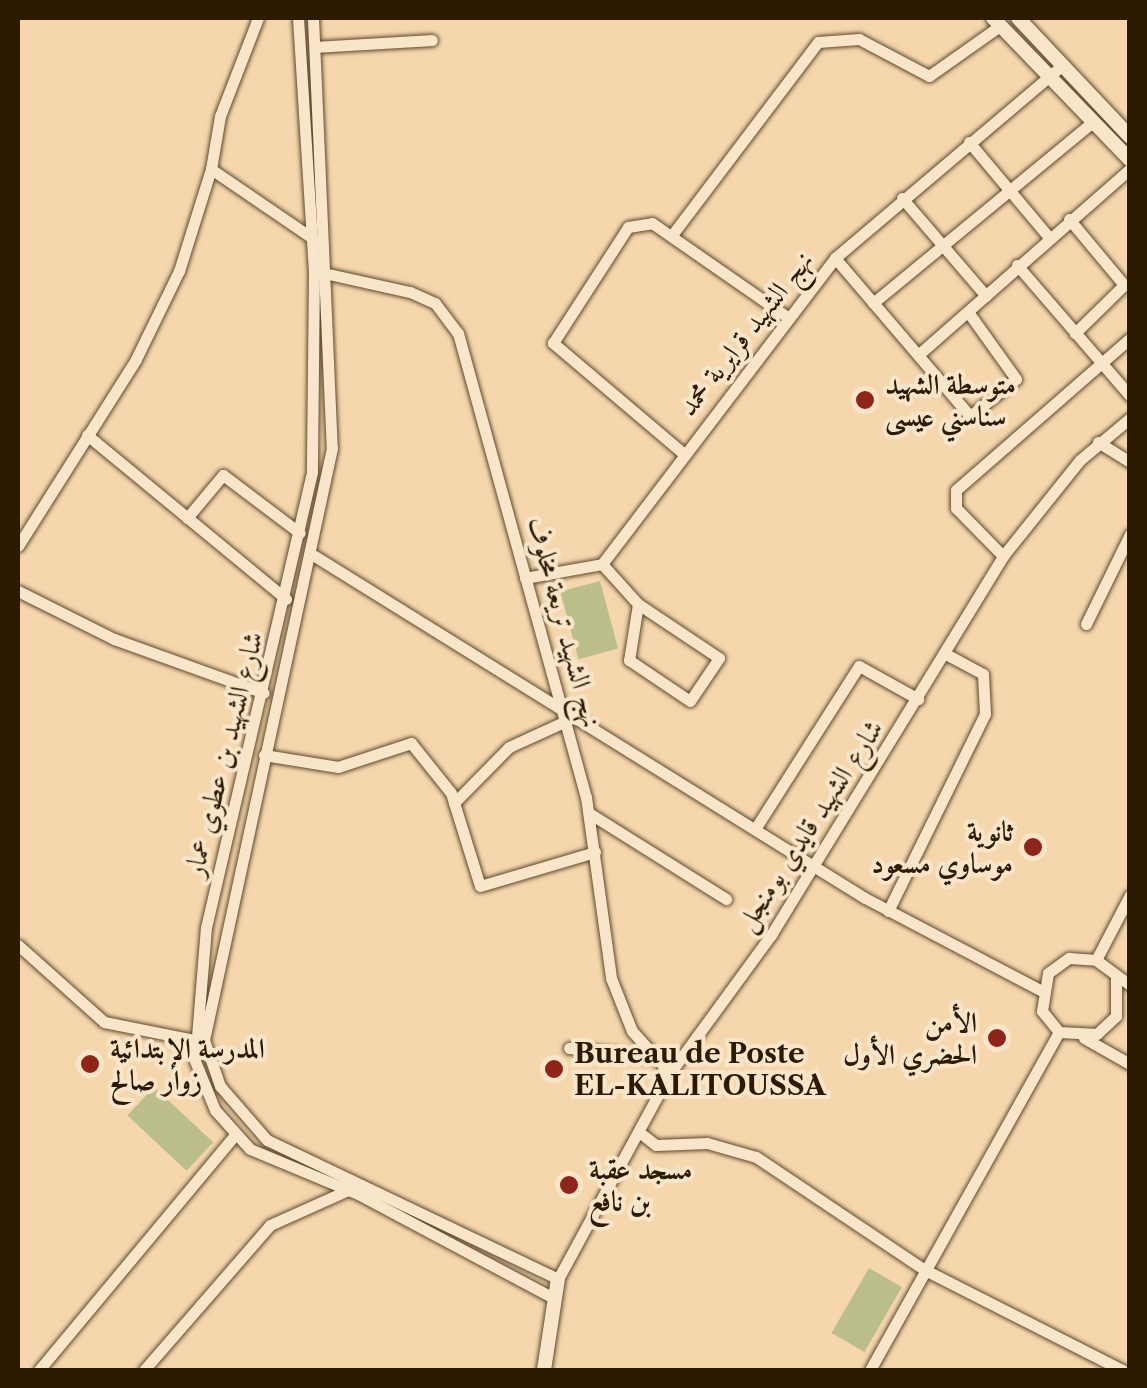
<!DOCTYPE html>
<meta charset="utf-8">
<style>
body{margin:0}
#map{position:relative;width:1147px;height:1388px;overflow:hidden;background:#f6d7ad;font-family:"Libre Caslon Text",Amiri,serif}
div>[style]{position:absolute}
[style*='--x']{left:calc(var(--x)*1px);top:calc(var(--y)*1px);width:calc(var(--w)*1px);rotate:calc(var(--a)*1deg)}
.green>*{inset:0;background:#bbbe8a;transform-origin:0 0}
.roads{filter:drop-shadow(0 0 2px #5e492d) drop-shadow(0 0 2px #5e492d)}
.minor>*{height:11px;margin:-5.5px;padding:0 5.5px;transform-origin:5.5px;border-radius:5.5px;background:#f9e5ca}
.tertiary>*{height:14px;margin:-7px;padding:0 7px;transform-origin:7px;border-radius:7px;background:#f9e5ca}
.dots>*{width:28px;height:28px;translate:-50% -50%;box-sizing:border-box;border:5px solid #f9e5ca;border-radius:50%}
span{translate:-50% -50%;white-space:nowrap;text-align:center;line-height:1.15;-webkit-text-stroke:8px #f9e5ca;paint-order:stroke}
.street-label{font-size:28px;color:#2c1a02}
.poi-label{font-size:28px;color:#2c1a02;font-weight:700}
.left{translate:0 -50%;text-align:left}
.right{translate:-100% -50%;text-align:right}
.frame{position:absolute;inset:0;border:20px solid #2c1a02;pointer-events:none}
</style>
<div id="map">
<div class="green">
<i style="left:600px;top:581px;width:70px;height:41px;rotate:75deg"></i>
<i style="left:154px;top:1087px;width:81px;height:39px;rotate:43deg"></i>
<i style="left:869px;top:1268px;width:38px;height:75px;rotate:30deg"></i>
</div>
<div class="roads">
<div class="minor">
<i style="--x:258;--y:18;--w:105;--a:111.2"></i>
<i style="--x:220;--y:116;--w:54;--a:99.6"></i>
<i style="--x:211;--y:169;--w:122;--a:34.3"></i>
<i style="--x:298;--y:18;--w:255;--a:86.4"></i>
<i style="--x:314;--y:272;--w:200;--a:90.6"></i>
<i style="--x:312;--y:472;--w:467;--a:103.1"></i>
<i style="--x:206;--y:927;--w:134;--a:94.7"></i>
<i style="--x:195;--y:1061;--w:53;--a:67.8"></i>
<i style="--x:215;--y:1110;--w:52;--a:48.1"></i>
<i style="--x:250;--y:1149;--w:117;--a:22.6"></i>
<i style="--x:358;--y:1194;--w:220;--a:28"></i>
<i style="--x:313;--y:18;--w:430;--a:87.5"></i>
<i style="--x:332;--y:448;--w:606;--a:102.2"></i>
<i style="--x:204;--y:1040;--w:49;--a:70.8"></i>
<i style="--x:220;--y:1086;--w:72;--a:49"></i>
<i style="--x:267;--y:1140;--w:322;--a:25.5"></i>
<i style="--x:558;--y:1279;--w:234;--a:-61.5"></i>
<i style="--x:670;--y:1073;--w:171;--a:-53.8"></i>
<i style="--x:771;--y:935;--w:444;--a:-58.5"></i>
<i style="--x:1003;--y:556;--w:123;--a:-51.3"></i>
<i style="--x:1080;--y:460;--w:65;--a:-40"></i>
<i style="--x:315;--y:47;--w:117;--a:-3.4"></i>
<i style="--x:969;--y:142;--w:123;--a:50"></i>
<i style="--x:902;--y:198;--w:129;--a:49.4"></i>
<i style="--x:1069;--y:219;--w:86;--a:50.2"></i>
<i style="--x:1124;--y:285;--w:69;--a:135.6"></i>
<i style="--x:672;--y:235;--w:242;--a:-52.9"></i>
<i style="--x:818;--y:42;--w:41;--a:-4.2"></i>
<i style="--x:859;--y:39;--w:79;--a:27.9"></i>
<i style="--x:929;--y:76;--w:87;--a:-35.2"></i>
<i style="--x:835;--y:258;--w:208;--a:49.5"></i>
<i style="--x:970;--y:416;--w:59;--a:-38.8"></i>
<i style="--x:1016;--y:379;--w:82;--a:-125.6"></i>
<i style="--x:1017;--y:265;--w:173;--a:49.2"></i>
<i style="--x:324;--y:273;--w:88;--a:12.5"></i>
<i style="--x:410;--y:292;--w:27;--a:24"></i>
<i style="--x:435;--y:303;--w:38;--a:53"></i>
<i style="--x:458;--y:333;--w:481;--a:74.6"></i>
<i style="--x:586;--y:797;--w:183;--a:82.1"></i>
<i style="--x:611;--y:978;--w:57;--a:68.4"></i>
<i style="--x:632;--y:1031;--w:57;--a:47.9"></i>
<i style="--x:873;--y:303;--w:283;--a:-39.5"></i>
<i style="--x:918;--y:355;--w:282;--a:-41.3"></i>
<i style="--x:87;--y:435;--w:258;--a:39.5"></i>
<i style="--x:1098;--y:442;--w:38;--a:32"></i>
<i style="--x:684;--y:454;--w:172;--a:-139.7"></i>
<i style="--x:553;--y:343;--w:138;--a:-57.1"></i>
<i style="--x:628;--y:227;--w:24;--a:-9"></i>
<i style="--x:652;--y:223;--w:163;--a:34.8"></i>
<i style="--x:187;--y:518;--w:56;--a:-50.1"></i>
<i style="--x:223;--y:475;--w:96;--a:37"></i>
<i style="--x:18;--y:546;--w:221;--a:-57.7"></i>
<i style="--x:136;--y:359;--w:98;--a:-64"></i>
<i style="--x:179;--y:271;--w:107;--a:-72.6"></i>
<i style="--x:313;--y:555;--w:650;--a:31.86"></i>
<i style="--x:865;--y:898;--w:198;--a:27.7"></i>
<i style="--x:1003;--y:556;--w:67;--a:-134.4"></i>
<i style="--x:956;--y:508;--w:18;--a:-90"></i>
<i style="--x:956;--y:490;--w:231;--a:-41.1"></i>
<i style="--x:602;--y:564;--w:54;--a:48"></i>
<i style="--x:638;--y:604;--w:57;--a:99.1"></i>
<i style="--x:629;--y:660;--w:73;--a:33.9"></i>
<i style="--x:690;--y:701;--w:52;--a:-56"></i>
<i style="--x:719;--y:658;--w:97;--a:-146.3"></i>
<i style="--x:525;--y:578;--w:78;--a:-10.3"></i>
<i style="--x:602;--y:564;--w:385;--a:-52.7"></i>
<i style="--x:835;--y:258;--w:294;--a:-40.3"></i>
<i style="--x:18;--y:591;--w:107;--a:26.6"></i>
<i style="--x:114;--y:639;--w:159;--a:19.8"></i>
<i style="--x:1086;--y:624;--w:100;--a:-63.9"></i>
<i style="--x:264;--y:755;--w:75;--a:9.2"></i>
<i style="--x:338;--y:767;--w:77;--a:-18.2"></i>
<i style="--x:411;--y:743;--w:64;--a:51.3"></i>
<i style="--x:451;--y:793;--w:97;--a:72.7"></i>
<i style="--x:480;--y:886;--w:120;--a:-16.5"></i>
<i style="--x:454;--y:803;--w:78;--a:-45.5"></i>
<i style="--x:509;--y:747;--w:63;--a:-24.5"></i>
<i style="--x:589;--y:813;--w:162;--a:32.1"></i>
<i style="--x:755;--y:829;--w:193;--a:-57.5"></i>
<i style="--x:859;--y:666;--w:68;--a:29.2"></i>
<i style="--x:888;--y:911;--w:220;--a:-63.8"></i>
<i style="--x:985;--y:714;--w:40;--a:-92.9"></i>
<i style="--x:983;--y:674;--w:44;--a:-151.7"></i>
<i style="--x:18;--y:945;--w:115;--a:41.8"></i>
<i style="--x:104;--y:1022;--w:93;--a:11.2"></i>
<i style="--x:1096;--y:960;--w:73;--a:-62.4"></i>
<i style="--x:1116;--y:977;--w:39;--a:90"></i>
<i style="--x:1116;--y:1016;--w:26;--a:137"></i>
<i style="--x:1097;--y:1034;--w:38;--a:-177"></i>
<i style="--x:1059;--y:1032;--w:27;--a:-129"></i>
<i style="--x:1042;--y:1011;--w:38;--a:-81"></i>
<i style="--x:1048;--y:973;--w:26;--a:-36"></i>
<i style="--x:1069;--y:958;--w:27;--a:4"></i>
<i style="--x:1096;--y:960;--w:42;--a:36.3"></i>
<i style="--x:1084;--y:1038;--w:53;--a:29.5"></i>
<i style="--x:569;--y:1048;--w:86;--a:6"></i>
<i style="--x:643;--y:1135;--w:16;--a:38"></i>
<i style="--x:656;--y:1145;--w:51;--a:-2.2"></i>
<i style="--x:707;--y:1143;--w:51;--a:15.9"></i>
<i style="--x:756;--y:1157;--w:203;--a:33.8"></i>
<i style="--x:925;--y:1270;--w:221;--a:26.9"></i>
<i style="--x:39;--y:1370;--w:305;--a:-50.2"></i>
<i style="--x:144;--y:1370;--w:192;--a:-49"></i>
<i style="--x:270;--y:1225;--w:85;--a:-24.2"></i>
<i style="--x:870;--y:1370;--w:387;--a:-60.8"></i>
</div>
<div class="tertiary">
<i style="--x:993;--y:18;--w:197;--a:46"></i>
<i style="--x:1018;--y:18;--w:163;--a:46.7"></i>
<i style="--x:544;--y:1370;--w:92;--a:-81.3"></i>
</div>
</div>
<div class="dots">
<i style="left:865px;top:400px;background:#8f2418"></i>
<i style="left:1033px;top:847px;background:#8f2418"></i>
<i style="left:997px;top:1038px;background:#8f2418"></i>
<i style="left:90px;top:1064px;background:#8f2418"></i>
<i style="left:554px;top:1069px;background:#8f2418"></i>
<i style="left:569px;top:1185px;background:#8f2418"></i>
</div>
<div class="street-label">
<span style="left:745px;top:333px;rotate:-52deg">نهج الشهيد قرايرية محمد</span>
<span style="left:565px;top:622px;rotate:75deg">نهج الشهيد تريعة مخلوف</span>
<span style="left:223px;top:754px;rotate:-76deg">شارع الشهيد بن عطوي عمار</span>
<span style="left:809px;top:825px;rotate:-57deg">شارع الشهيد قايدي بومنجل</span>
</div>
<div class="poi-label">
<span class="left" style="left:885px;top:400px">متوسطة الشهيد<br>سناسني عيسى</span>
<span class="right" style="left:1013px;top:847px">ثانوية<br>موساوي مسعود</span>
<span class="right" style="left:977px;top:1038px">الأمن<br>الحضري الأول</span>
<span class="left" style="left:110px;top:1064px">المدرسة الإبتدائية<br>زوار صالح</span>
<span class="left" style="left:574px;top:1069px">Bureau de Poste<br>EL-KALITOUSSA</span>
<span class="left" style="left:589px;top:1185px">مسجد عقبة<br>بن نافع</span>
</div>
<div class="frame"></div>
</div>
